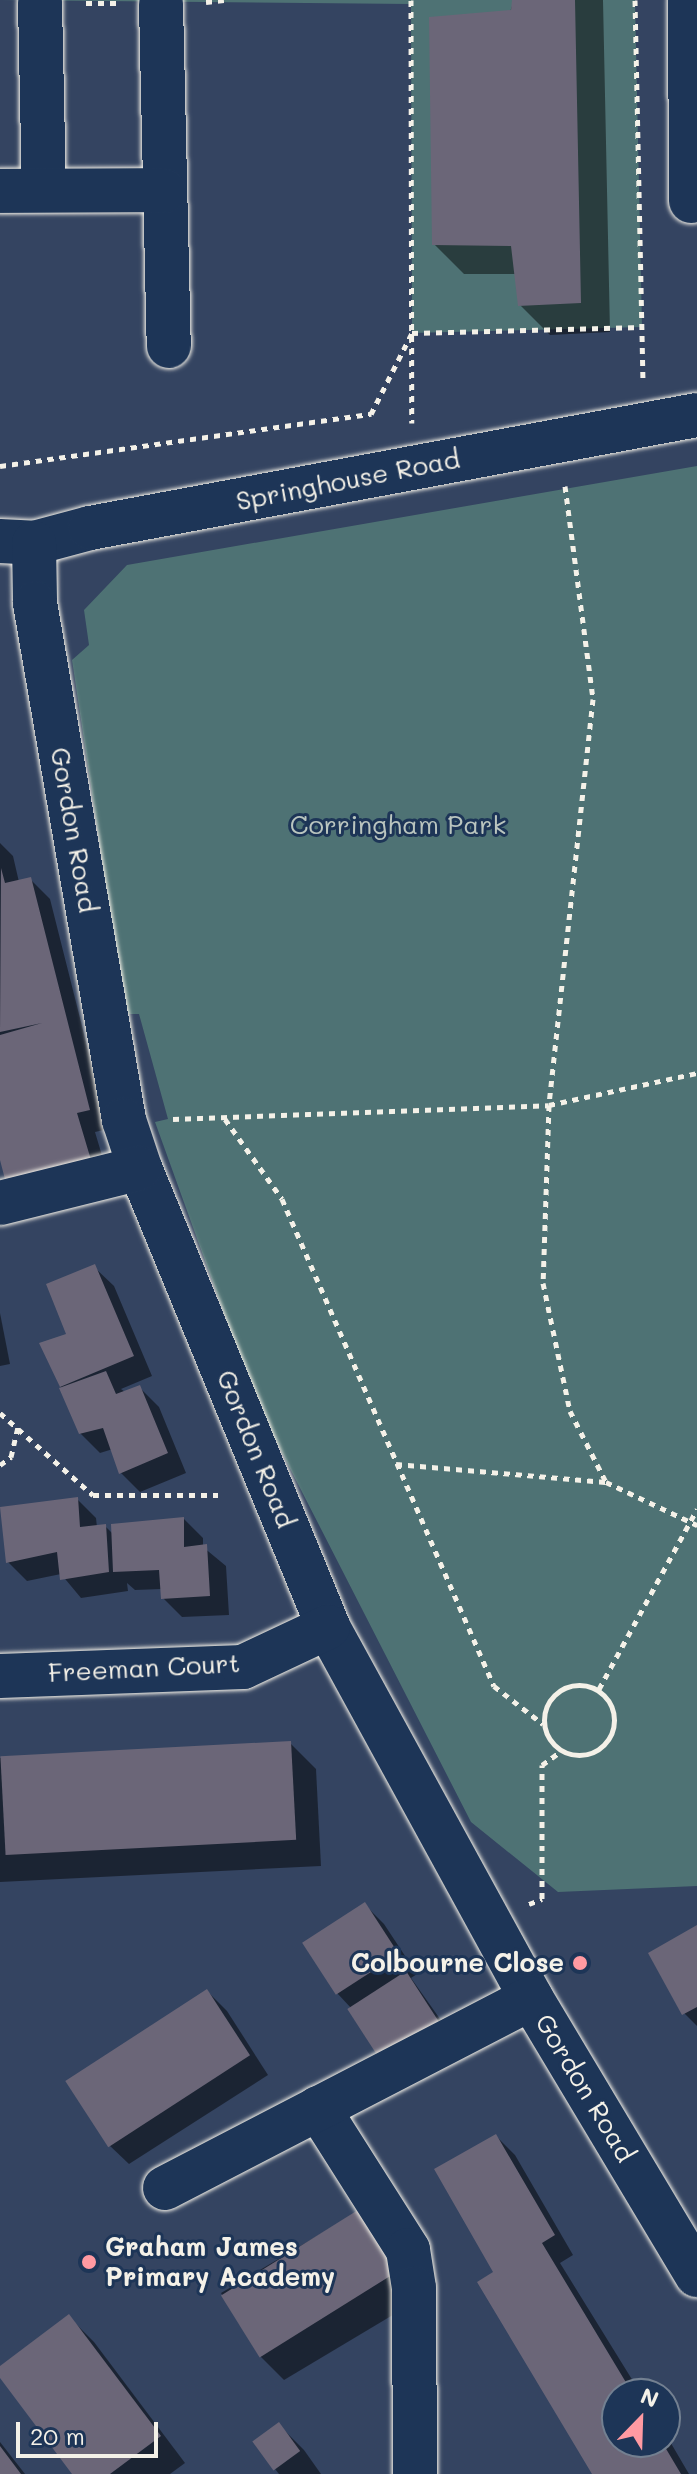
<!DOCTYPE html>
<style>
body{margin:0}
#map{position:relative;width:697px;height:2474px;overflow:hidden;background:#344461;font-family:Mali,sans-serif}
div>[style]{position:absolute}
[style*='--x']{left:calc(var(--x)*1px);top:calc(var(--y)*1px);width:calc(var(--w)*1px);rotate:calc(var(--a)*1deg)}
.green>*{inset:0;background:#4e7274}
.shadow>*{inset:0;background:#0007}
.building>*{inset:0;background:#6b6678;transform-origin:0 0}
.path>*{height:5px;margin-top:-2.5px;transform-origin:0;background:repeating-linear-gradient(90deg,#f4f1e8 0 6px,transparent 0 12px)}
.path>.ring{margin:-2.5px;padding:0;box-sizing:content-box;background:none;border:5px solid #f4f1e8;border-radius:50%}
.roads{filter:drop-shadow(0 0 2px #f4f1e8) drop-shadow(0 0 2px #f4f1e8)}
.minor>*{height:44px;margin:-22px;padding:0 22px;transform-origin:22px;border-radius:22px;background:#1d3557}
.dots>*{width:22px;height:22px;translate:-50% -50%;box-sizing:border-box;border:4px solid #1d3557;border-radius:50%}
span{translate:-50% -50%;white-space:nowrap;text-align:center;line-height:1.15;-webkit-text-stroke:6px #1d3557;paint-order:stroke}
.street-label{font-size:26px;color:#f4f1e8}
.park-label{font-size:26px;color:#bac5bf}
.poi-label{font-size:26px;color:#f4f1e8;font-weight:700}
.right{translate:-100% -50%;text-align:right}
.left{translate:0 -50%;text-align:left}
.north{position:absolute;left:601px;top:2378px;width:80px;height:80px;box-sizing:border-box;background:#1d3557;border:2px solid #738091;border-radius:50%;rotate:23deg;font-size:22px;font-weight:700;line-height:32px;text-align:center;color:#f4f1e8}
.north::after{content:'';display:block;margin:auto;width:28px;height:36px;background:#ff9aa2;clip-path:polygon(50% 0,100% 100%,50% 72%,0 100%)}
.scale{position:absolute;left:16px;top:2422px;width:142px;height:36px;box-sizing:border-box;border:4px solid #f4f1e8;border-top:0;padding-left:10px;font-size:24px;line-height:28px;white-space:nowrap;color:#f4f1e8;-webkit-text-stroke:6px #1d3557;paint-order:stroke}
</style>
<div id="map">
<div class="green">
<i style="clip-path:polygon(0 0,635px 0,642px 327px,412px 333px,411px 4px)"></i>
<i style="clip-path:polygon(697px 466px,697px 1886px,558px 1892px,471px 1822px,256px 1402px,155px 1122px,168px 1119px,139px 1014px,125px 1014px,72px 660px,89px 645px,84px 610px,127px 565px)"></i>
</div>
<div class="shadow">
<i style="clip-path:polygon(514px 0,603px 0,610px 332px,550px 335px,520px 305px,516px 274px,464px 274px,434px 244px)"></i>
<i style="clip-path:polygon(0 843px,13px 856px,19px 882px,30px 879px,50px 899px,108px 1129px,95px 1132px,109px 1179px,0 1153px)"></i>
<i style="clip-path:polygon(94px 1267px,114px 1286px,152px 1376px,121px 1389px,125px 1392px,139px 1387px,159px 1407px,186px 1473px,140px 1492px,121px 1473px,113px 1449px,100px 1453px,80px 1433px,42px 1344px,68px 1335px)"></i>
<i style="clip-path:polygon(0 1313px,10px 1364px,0 1366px)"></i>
<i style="clip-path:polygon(77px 1499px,96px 1518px,97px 1527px,105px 1526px,113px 1534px,184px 1519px,203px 1538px,203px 1547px,226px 1566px,229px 1615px,182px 1617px,163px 1598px,162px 1589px,135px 1590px,127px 1583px,128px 1591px,81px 1598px,61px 1574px,27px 1581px,8px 1562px)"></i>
<i style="clip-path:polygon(290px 1743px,316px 1769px,321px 1866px,0 1882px,0 1758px)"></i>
<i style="clip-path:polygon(365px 1905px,384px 1924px,417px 1974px,411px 1978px,462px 2050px,351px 2008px,337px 1993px,305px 1942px)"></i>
<i style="clip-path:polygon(697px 1927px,697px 2026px,684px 2013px)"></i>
<i style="clip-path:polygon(207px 1991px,227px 2011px,268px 2075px,129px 2164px,109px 2145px)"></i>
<i style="clip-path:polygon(496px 2136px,515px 2155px,573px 2255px,560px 2263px,641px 2394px,617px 2394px,617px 2442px,665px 2442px,665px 2433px,689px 2474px,595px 2474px,497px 2272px)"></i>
<i style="clip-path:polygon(366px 2207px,428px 2294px,284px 2380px,258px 2354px,221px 2293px)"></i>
<i style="clip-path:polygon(69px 2317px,94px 2342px,185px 2463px,170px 2474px,74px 2474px,0 2374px,0 2369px)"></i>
<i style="clip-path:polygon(278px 2424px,304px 2450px,321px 2474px,279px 2474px,275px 2469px)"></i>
<i style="clip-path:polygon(0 2442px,25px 2474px,0 2474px)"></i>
</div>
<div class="building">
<i style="clip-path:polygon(512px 0,575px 0,581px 303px,518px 306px,511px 246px,432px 245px,429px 17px,511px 10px)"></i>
<i style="clip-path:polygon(1px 868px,5px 883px,31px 877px,90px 1110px,77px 1113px,91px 1160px,6px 1183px,0 1160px,0 1035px,42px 1023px,0 1032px)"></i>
<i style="clip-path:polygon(95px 1264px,134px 1356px,60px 1387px,39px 1343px,66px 1334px,46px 1284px)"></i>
<i style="clip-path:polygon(106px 1371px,116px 1394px,140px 1385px,168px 1453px,119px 1474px,103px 1428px,79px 1434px,59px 1388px)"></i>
<i style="clip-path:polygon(78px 1497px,80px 1527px,106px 1524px,109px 1572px,60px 1580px,57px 1552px,6px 1563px,0 1507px)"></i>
<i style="clip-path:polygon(184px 1517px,184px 1547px,207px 1544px,210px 1596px,161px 1599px,159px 1570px,113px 1572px,111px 1524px)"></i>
<i style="left:291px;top:1741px;width:99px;height:291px;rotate:87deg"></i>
<i style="left:365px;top:1902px;width:62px;height:75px;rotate:57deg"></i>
<i style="clip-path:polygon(697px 1925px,697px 2007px,682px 2015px,648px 1953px)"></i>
<i style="left:406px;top:1971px;width:70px;height:70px;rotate:57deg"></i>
<i style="left:207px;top:1989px;width:79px;height:169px;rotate:57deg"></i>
<i style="clip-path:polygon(496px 2134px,555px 2235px,542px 2243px,633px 2394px,617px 2394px,617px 2442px,662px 2442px,681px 2474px,592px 2474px,477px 2282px,493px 2272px,434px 2169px)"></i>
<i style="left:366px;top:2205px;width:73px;height:171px;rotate:58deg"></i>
<i style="clip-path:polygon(69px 2314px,161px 2436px,110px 2474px,72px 2474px,0 2378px,0 2366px)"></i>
<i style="left:279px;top:2422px;width:36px;height:33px;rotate:54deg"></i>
<i style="clip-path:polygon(0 2446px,21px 2474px,0 2474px)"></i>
</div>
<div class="path">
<i style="--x:411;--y:0;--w:423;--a:89.9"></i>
<i style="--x:635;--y:0;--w:379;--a:88.8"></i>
<i style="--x:206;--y:2;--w:18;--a:-6"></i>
<i style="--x:86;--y:3;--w:30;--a:0"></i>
<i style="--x:0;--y:466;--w:375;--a:-8"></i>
<i style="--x:371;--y:414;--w:91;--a:-63.2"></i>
<i style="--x:412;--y:333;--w:230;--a:-1.5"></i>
<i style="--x:565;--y:486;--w:215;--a:82.5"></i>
<i style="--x:593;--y:699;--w:408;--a:96.2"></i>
<i style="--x:549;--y:1105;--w:178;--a:91.9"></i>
<i style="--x:543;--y:1283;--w:131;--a:78.1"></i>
<i style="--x:570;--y:1411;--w:80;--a:63.1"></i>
<i style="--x:606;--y:1482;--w:101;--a:25.3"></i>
<i style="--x:173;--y:1119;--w:376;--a:-2.1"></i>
<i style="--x:549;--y:1105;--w:151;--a:-12.2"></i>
<i style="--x:225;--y:1119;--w:98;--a:54.5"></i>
<i style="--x:282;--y:1199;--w:531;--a:66.48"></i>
<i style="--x:494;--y:1686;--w:62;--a:37.8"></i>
<i style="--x:0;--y:1413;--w:124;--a:41.4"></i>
<i style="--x:93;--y:1495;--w:125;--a:0"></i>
<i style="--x:396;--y:1464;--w:210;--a:4.9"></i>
<i style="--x:0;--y:1465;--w:14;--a:-36"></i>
<i style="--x:11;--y:1457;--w:31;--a:-77"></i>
<i class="ring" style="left:544px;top:1685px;width:65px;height:65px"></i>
<i style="--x:599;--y:1689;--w:205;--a:-61.4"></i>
<i style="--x:529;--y:1904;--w:14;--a:-21"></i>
<i style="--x:542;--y:1899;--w:134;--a:-90"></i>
<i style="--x:542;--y:1765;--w:24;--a:-36"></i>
</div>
<div class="roads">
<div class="minor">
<i style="--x:690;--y:0;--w:201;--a:89.7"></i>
<i style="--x:40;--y:2;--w:188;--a:88.8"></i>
<i style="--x:161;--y:4;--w:342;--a:88.7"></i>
<i style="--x:0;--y:191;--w:164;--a:-0.3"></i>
<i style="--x:0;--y:541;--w:34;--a:3"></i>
<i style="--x:34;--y:543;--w:58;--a:-15"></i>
<i style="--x:90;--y:528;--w:617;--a:-10.55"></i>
<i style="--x:34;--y:543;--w:60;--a:89"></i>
<i style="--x:35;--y:603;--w:525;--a:80.23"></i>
<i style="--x:124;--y:1120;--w:51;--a:71.6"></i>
<i style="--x:140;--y:1168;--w:496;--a:67.7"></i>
<i style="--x:328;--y:1627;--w:423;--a:61.3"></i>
<i style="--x:531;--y:1998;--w:323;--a:59.1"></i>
<i style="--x:0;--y:1203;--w:144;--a:-14"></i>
<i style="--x:0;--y:1676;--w:243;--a:-2.1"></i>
<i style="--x:243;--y:1667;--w:94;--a:-25.2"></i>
<i style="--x:318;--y:2108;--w:168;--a:57.6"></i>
<i style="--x:408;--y:2250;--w:38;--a:81"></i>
<i style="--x:414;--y:2288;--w:186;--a:89.7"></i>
<i style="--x:165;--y:2188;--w:412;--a:-27.4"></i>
</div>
</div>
<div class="dots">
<i style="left:580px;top:1963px;background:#ff9aa2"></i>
<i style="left:89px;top:2262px;background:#ff9aa2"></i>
</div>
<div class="street-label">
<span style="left:348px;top:480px;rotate:-11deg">Springhouse Road</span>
<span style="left:74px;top:830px;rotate:80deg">Gordon Road</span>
<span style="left:256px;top:1449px;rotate:68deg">Gordon Road</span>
<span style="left:144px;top:1668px;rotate:-3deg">Freeman Court</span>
<span style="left:585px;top:2088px;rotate:59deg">Gordon Road</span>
</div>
<div class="park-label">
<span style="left:398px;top:825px">Corringham Park</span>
</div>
<div class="poi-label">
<span class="right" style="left:564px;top:1963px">Colbourne Close</span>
<span class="left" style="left:105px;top:2262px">Graham James<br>Primary Academy</span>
</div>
<div class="north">N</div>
<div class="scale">20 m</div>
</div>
